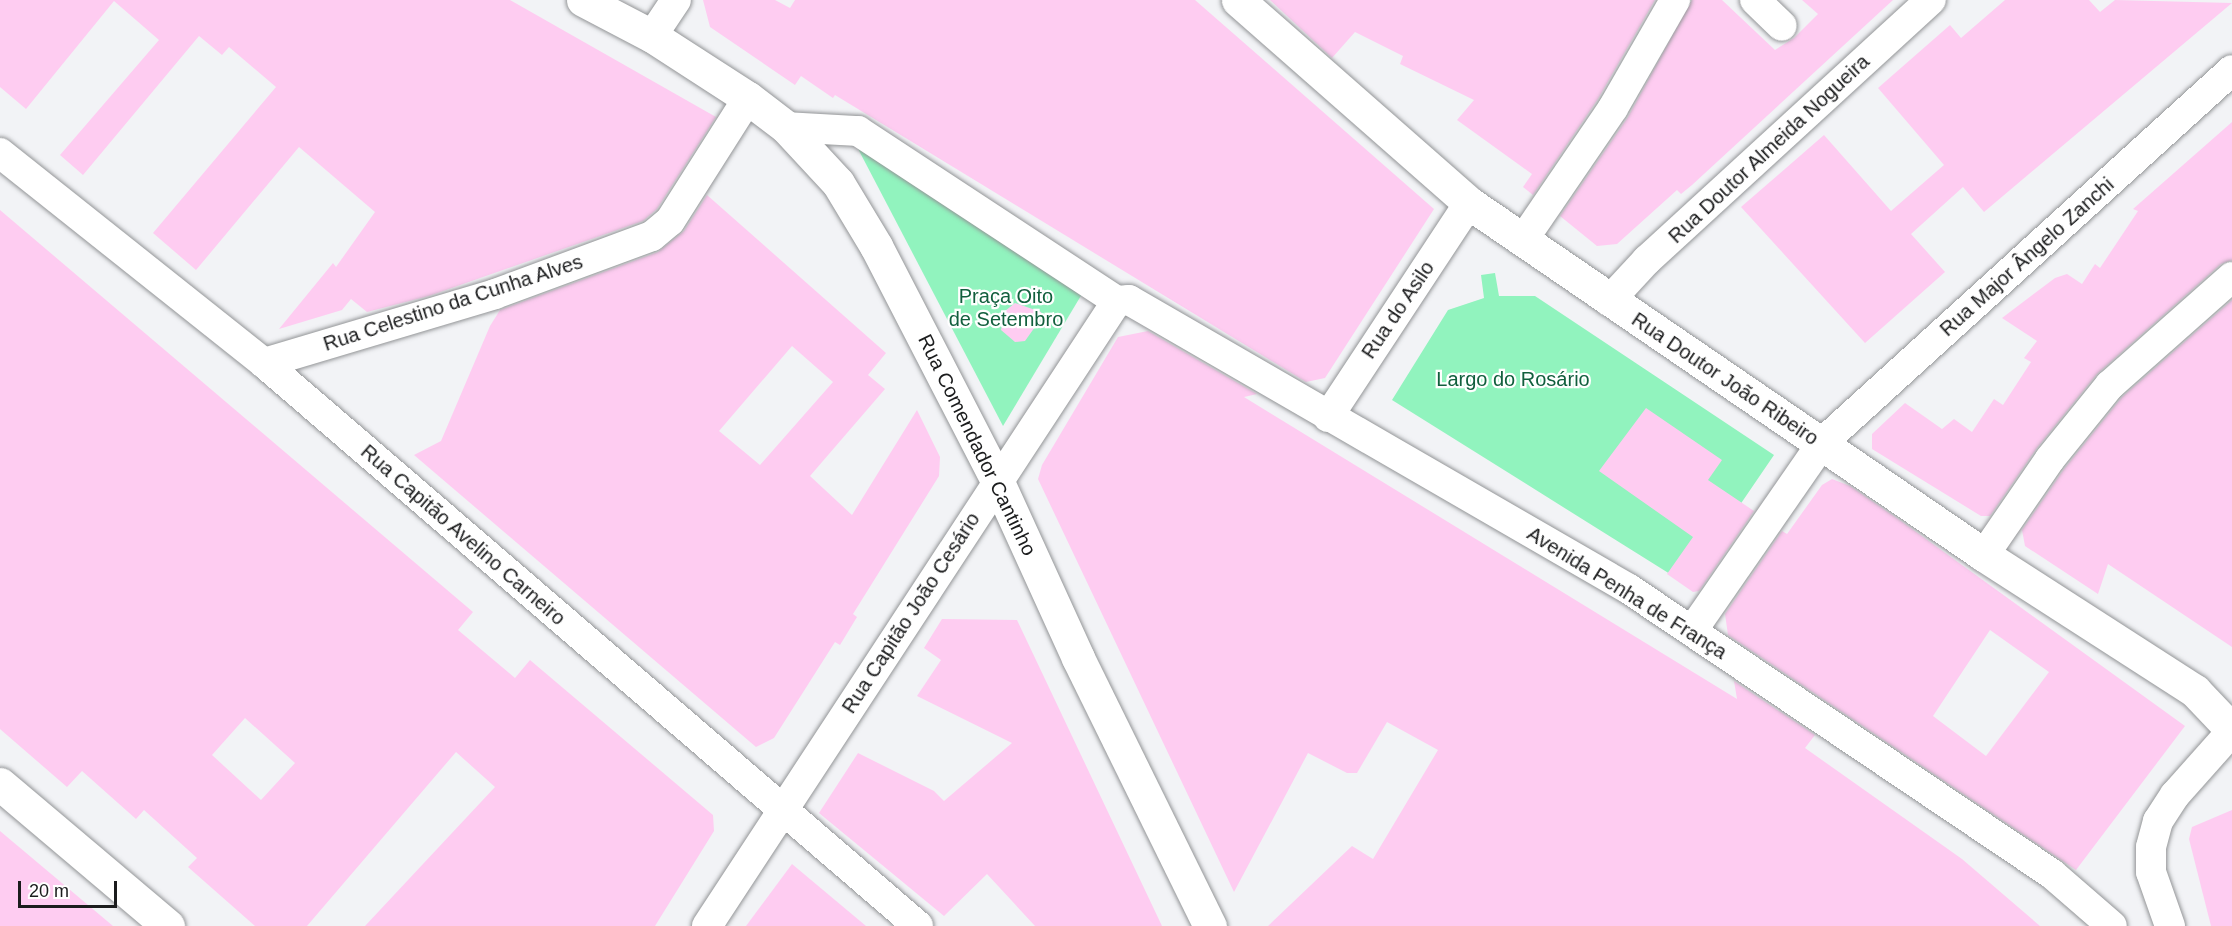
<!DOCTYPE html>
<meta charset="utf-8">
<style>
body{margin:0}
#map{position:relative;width:2232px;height:926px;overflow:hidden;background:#f2f3f6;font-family:Arial,sans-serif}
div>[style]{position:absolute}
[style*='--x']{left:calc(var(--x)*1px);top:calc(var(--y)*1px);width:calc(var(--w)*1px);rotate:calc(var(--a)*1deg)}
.green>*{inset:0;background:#91f3be}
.building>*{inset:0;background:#feccf1}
.roads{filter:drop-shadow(0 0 2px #939597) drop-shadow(0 0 2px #939597)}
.street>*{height:30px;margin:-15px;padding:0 15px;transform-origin:15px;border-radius:15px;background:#fff}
.secondary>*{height:33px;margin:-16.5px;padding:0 16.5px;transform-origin:16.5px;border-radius:16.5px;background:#fff}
span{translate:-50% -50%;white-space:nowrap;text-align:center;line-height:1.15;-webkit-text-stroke:4.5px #fff;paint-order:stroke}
.street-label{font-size:20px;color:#1b1c1d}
.park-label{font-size:20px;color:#115f3d}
.scale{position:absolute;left:18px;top:881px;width:99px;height:27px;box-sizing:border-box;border:3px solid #1b1c1d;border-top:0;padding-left:8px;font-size:18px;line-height:21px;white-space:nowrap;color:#1b1c1d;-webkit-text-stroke:4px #fff;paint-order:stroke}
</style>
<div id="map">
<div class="green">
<i style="clip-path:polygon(855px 143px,1085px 289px,1003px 426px)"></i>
<i style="clip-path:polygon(1495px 273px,1499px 296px,1535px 296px,1774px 455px,1686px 584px,1392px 400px,1448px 310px,1484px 298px,1481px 275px)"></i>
</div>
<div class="building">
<i style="clip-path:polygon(0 0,510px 0,716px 117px,657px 209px,643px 221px,429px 296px,367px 312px,351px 299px,342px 310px,279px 329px,333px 263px,336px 267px,375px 212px,299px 147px,196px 270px,153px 233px,276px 87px,229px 47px,222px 55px,199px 36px,83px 175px,60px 155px,159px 40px,114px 1px,26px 109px,0 87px)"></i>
<i style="clip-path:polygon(703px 0,775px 0,790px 8px,795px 0,1195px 0,1434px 209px,1325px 378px,1306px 382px,835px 95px,833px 98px,801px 76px,795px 85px,710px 27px)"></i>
<i style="clip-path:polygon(1270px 0,1655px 0,1598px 99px,1533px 195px,1523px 187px,1532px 174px,1457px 120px,1474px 100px,1400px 64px,1403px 56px,1355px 32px,1332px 58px)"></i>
<i style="clip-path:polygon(1692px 0,1722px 0,1775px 50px,1794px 38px,1818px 14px,1802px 0,1893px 0,1692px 185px,1681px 194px,1677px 190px,1617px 244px,1597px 246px,1560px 216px,1628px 117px)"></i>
<i style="clip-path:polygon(2005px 0,2089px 0,2100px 12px,2115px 0,2232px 3px,1984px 212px,1963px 187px,1911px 234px,1945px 272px,1865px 343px,1741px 207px,1824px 135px,1891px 211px,1944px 165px,1878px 88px,1950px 25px,1961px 38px)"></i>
<i style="clip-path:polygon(2232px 122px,2232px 260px,2221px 264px,2097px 374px,2037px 448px,1990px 516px,1981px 516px,1872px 449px,1872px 434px,1905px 403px,1942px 429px,1954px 419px,1972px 432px,1994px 399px,2003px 405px,2031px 362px,2024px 358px,2037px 341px,2002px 318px,2055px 278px,2067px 274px,2082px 284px,2095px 264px,2100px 268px,2138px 211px,2133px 209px)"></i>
<i style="clip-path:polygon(evenodd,707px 195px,886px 353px,868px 375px,885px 389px,810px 476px,852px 515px,917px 410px,940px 457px,939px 476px,853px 614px,857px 617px,840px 645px,835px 642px,774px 738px,756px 747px,414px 455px,441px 441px,490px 326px,500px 310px,658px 252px,684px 231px,707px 195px,792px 346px,833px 382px,760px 465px,719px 431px,792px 346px)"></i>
<i style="clip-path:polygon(evenodd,0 210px,473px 612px,458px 630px,515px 678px,530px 660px,713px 815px,714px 831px,655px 926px,365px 926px,495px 787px,456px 752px,307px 926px,255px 926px,188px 867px,197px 858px,144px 810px,136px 819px,82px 771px,67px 787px,0 729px,0 210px,245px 718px,295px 763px,261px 800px,212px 755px,245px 718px)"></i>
<i style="clip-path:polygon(2232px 300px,2232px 647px,2108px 564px,2098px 594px,2025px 546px,2022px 530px,2064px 469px,2122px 397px)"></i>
<i style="clip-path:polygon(1015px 303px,1041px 312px,1042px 317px,1025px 341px,1015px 342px,1001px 330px,1005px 311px)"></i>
<i style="clip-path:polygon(1148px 331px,1257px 394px,1244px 397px,1737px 699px,1734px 681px,1815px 735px,1805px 748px,1962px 859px,2040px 926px,1268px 926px,1352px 846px,1373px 859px,1438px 750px,1387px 722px,1357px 773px,1347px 773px,1308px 753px,1234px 892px,1038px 479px,1042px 465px,1118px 337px)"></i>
<i style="clip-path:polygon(1646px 408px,1722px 460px,1708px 480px,1754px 511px,1699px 591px,1693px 592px,1667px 574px,1693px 537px,1599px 471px)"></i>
<i style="clip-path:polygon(evenodd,1832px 479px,1850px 486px,1901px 521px,2185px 726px,2076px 870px,1728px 635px,1725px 614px,1782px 531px,1787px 534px,1822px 485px,1832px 479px,1990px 630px,2049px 672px,1986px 756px,1933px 716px,1990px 630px)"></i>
<i style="clip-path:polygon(942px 619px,1017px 620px,1162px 926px,1035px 926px,987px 874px,944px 916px,819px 813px,858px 753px,934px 791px,944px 801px,1012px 743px,917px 696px,941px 660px,924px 648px)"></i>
<i style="clip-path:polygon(2232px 810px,2232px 926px,2211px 926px,2189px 839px,2192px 827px)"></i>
<i style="clip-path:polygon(0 831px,69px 889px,113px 926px,0 926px)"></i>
<i style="clip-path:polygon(792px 864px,866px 926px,746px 926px)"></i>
</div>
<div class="roads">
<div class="street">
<i style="--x:1755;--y:0;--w:37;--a:44"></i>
<i style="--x:652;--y:36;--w:43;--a:-56.3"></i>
<i style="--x:786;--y:127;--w:72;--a:3.2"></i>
<i style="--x:858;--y:131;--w:310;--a:33.3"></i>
<i style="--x:0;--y:153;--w:337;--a:38.5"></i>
<i style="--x:264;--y:363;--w:863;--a:40.72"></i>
<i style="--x:1523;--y:240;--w:160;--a:-55.7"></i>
<i style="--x:1613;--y:108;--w:125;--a:-60.1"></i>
<i style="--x:1117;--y:301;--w:12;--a:-5"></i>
<i style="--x:1129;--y:300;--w:578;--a:30.03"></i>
<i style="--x:1629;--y:589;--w:510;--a:33.97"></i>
<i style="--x:2052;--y:874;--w:79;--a:40.9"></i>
<i style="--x:1609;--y:301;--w:56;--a:-47.2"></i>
<i style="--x:1647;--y:260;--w:385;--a:-42.5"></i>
<i style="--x:264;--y:363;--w:241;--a:-16.6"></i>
<i style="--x:495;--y:294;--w:167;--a:-20.3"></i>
<i style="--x:652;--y:236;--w:23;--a:-40"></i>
<i style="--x:670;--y:221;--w:146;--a:-57.6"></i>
<i style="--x:1328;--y:417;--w:256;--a:-56.6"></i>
<i style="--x:1984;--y:555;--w:116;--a:-55.5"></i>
<i style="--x:2050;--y:459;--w:95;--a:-51"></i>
<i style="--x:2110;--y:385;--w:163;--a:-41.5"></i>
<i style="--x:1692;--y:631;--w:229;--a:-55.3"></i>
<i style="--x:1822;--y:443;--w:554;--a:-42.29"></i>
<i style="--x:707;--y:926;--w:747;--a:-56.74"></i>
<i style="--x:2170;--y:926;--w:57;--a:-109.4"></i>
<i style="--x:2151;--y:872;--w:25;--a:-90"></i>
<i style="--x:2151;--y:847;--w:27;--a:-75"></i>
<i style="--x:2158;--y:821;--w:31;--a:-57"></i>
<i style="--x:2175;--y:795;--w:86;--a:-48.3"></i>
</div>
<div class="secondary">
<i style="--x:583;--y:0;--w:78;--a:27.6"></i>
<i style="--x:652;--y:36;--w:114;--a:32.9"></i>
<i style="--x:748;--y:98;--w:48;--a:37.3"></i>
<i style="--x:786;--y:127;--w:76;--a:47.1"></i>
<i style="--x:838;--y:183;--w:74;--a:58.9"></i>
<i style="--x:876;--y:246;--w:263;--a:62.7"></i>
<i style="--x:997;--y:480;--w:196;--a:65.5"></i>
<i style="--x:1078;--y:658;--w:299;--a:63.8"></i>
<i style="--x:1238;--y:0;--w:308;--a:41.3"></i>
<i style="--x:1469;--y:203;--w:624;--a:34.35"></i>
<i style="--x:1984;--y:555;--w:251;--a:32.8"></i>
<i style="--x:2195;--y:691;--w:54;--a:46.5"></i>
<i style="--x:0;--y:784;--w:220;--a:40.2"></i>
</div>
</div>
<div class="street-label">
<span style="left:1769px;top:149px;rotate:-43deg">Rua Doutor Almeida Nogueira</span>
<span style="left:2027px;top:257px;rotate:-42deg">Rua Major Ângelo Zanchi</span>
<span style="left:453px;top:303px;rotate:-18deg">Rua Celestino da Cunha Alves</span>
<span style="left:1398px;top:310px;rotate:-56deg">Rua do Asilo</span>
<span style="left:1725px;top:379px;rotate:34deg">Rua Doutor João Ribeiro</span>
<span style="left:977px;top:445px;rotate:64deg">Rua Comendador Cantinho</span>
<span style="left:463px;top:535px;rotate:41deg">Rua Capitão Avelino Carneiro</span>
<span style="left:1627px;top:593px;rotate:32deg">Avenida Penha de França</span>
<span style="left:911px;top:613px;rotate:-57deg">Rua Capitão João Cesário</span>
</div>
<div class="park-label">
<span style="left:1006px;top:308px">Praça Oito<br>de Setembro</span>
<span style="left:1513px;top:379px">Largo do Rosário</span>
</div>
<div class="scale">20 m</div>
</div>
